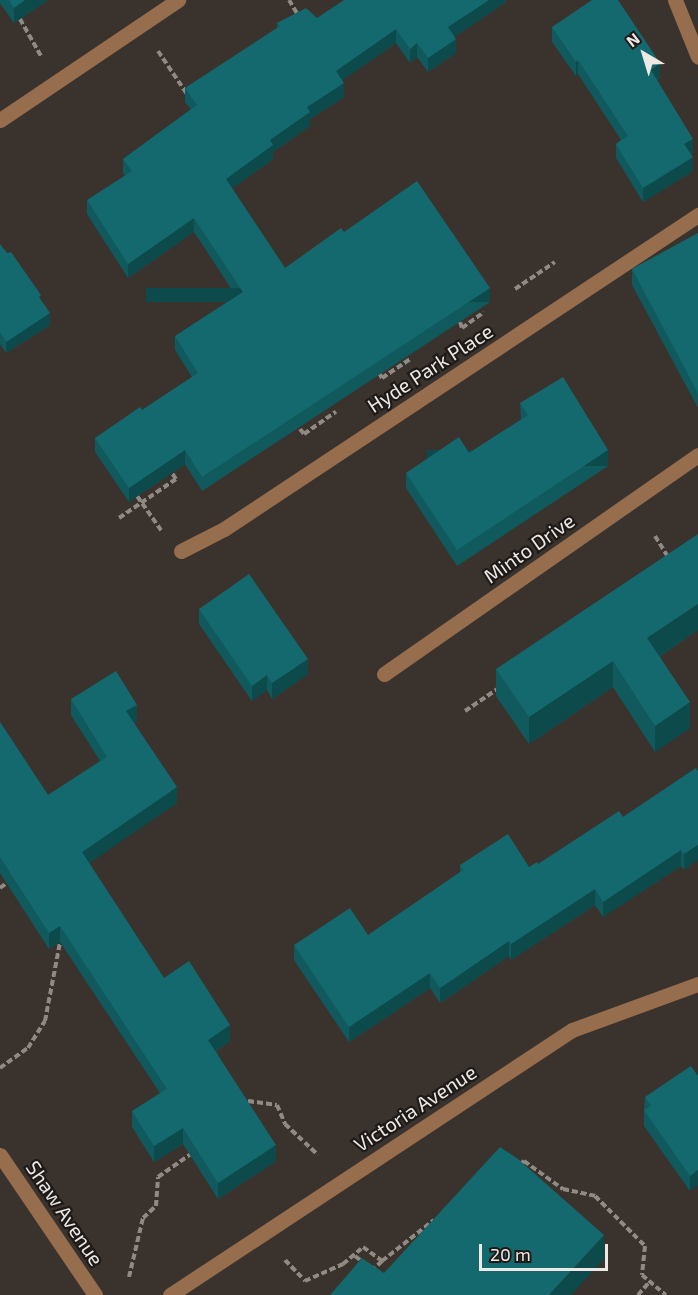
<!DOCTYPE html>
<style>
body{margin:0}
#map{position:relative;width:698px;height:1295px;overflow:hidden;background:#3a322c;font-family:"Exo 2",sans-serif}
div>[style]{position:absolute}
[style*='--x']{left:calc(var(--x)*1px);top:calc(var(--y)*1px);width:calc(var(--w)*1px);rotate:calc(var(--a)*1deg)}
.path>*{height:4px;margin-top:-2px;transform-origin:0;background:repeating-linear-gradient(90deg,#908a85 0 6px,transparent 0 9px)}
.minor>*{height:15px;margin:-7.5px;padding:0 7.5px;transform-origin:7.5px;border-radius:7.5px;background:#966d4d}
.wall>*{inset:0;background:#105a5e}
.shaded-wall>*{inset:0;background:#0d4a4c;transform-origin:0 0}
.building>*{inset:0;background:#13696d}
span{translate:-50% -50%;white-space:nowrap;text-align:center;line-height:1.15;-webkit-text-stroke:4.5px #1e1a18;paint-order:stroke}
.street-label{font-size:20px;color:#eee9e5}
.north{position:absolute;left:614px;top:24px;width:60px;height:60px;-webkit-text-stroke:4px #1e1a18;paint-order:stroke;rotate:322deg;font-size:16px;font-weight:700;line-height:24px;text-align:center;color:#eee9e5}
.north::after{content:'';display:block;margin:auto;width:21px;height:27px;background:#eee9e5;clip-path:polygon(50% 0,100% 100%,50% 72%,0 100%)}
.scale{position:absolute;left:479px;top:1244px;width:129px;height:27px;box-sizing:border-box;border:3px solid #eee9e5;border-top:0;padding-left:8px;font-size:18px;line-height:21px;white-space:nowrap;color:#eee9e5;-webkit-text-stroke:4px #1e1a18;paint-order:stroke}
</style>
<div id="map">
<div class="path">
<i style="--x:289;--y:0;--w:17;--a:59"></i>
<i style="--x:20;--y:19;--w:43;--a:60.4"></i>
<i style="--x:158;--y:51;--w:52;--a:56"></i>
<i style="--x:515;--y:289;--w:48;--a:-34"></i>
<i style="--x:460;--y:322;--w:6;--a:72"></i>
<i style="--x:462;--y:328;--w:27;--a:-36"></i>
<i style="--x:379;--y:373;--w:6;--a:59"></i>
<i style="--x:382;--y:378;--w:34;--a:-34"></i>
<i style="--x:300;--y:429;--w:6;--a:51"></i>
<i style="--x:304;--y:434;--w:39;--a:-35"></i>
<i style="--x:137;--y:496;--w:42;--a:54.8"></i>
<i style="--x:119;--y:518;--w:69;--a:-34.4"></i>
<i style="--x:176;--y:479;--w:11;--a:-124"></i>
<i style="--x:655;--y:536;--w:25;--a:58"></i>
<i style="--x:465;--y:711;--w:41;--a:-34.1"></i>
<i style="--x:0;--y:888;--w:9;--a:-36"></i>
<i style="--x:0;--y:1068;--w:34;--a:-36"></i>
<i style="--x:28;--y:1048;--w:32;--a:-58"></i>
<i style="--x:45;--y:1021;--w:80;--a:-79.2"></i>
<i style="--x:248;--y:1101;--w:29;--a:8"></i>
<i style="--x:277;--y:1105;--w:21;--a:67"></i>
<i style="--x:285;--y:1124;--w:45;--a:43.2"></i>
<i style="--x:520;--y:1165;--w:6;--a:-45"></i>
<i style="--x:524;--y:1161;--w:48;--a:35.7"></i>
<i style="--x:563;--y:1189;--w:33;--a:12"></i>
<i style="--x:595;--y:1196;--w:71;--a:45"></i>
<i style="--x:645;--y:1246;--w:29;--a:96"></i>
<i style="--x:642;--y:1275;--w:31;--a:40"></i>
<i style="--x:355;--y:1256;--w:11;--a:38"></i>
<i style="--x:285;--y:1260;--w:29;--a:46"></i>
<i style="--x:305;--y:1281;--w:42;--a:-24.1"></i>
<i style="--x:343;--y:1264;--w:26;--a:-40"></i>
<i style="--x:363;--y:1247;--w:24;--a:36"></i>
<i style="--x:382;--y:1261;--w:11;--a:135"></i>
<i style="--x:382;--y:1261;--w:66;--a:-38.3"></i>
<i style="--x:129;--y:1277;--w:61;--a:-76.7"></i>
<i style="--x:143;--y:1218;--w:18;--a:-43"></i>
<i style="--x:156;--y:1206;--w:29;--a:-86"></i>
<i style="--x:158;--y:1177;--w:39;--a:-35"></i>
<i style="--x:638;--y:1295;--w:18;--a:-49"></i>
</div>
<div class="minor">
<i style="--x:675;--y:0;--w:61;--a:68"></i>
<i style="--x:0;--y:120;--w:215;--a:-34"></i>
<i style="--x:181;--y:551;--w:48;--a:-27.1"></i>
<i style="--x:224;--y:529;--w:569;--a:-33.52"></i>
<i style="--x:384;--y:674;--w:383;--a:-34.9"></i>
<i style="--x:0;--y:1155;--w:169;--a:55.8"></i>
<i style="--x:170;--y:1295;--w:481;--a:-33.4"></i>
<i style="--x:572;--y:1030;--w:134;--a:-20.1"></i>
</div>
<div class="wall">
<i style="clip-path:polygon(0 0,48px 0,14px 23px,0 3px)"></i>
<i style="clip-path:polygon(506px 0,506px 2px,454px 37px,456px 53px,428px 72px,417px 57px,410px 63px,396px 43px,342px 80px,344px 97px,310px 119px,310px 126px,273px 152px,273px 159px,232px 188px,285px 268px,344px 232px,490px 302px,202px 491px,185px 464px,129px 502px,95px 452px,95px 438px,142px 410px,192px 377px,175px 350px,175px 336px,236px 296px,194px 232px,128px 278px,87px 214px,87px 200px,125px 176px,123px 173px,123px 159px,191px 109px,185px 102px,185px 88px,277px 28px,277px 23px)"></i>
<i style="clip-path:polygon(552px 27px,660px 77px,657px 80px,693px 153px,691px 154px,693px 171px,643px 202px,616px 158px,616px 144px,621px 140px,578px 74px,576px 76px,552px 42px)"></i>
<i style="clip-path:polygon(698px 233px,698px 408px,632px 285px,632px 269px)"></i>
<i style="clip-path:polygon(0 244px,41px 301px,50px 325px,6px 353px,0 344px)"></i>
<i style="clip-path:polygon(520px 403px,608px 466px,457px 566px,406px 488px,406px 473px,469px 453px,521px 420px)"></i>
<i style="clip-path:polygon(199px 609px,308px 674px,272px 699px,267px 690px,252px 701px,199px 624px)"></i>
<i style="clip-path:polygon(698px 630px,660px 656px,690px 728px,655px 752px,613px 687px,529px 744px,496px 696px,496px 669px)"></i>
<i style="clip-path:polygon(71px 699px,137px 721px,134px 723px,177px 803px,89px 863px,164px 978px,230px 1041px,216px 1051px,276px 1161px,218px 1199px,183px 1144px,154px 1162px,132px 1127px,132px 1111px,160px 1093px,60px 942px,49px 949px,0 873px,0 722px,48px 795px,100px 761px,71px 715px)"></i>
<i style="clip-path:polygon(696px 768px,684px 870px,681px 866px,603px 917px,595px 905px,511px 960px,509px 956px,440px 1003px,430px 988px,349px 1042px,294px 960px,294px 945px,368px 935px,460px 873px,460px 865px,529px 867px,538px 864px,623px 817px)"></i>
<i style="clip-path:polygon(691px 1066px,690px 1191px,644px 1126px,644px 1110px,645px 1097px)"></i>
</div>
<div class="shaded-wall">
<i style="clip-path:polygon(25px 0,48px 0,14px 23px,14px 8px)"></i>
<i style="clip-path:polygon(489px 0,506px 0,506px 2px,448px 41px,448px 27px)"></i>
<i style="clip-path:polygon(396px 29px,396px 43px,336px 85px,336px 71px)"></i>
<i style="clip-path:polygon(456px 39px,456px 53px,428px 72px,428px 58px)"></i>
<i style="clip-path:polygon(417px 43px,417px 57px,410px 63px,410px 49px)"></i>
<i style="clip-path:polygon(578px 60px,578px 74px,576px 76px,576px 62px)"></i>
<i style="clip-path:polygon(660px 63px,660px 77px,651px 84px,651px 70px)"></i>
<i style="clip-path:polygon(344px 83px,344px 97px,310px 119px,310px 126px,273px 152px,273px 159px,226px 193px,226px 179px,307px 107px)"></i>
<i style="clip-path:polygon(693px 139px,693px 153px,684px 158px,684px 144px)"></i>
<i style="clip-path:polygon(693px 157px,693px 171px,643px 202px,643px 188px)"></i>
<i style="clip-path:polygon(194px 218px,194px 232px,128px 278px,128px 264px)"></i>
<i style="left:490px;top:288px;width:14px;height:344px;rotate:90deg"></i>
<i style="clip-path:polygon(50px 313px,50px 325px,6px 353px,6px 342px)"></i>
<i style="clip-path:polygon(185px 450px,185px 464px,129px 502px,129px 488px)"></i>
<i style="left:608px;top:450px;width:16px;height:181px;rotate:90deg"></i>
<i style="clip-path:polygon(698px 604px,698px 630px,647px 664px,647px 638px)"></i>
<i style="clip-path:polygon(308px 659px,308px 674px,272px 699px,272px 683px)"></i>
<i style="clip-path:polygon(613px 661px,613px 687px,529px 744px,529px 717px)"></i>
<i style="clip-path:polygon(267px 675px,267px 690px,252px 701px,252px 686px)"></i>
<i style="clip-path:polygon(690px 702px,690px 728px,655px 752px,655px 726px)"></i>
<i style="clip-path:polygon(137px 705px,137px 721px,126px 727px,126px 711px)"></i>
<i style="clip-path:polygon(177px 787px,177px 803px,82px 868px,82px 852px)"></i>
<i style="clip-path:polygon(698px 845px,698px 860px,684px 870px,684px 854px)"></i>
<i style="clip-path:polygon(681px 850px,681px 866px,603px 917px,603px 902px)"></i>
<i style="clip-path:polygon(595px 889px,595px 905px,511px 960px,511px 944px)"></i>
<i style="clip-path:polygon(60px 926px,60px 942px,49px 949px,49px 933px)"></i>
<i style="clip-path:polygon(509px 941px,509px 956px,440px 1003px,440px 988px)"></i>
<i style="clip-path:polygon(430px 973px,430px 988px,349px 1042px,349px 1027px)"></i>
<i style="clip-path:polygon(230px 1025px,230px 1041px,208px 1056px,208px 1040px)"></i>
<i style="clip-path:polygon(183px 1128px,183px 1144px,154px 1162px,154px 1146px)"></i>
<i style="clip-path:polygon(276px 1145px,276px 1161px,218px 1199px,218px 1183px)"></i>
<i style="clip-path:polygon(698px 1170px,698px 1185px,690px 1191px,690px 1176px)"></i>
<i style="clip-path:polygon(604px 1235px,604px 1259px,571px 1295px,549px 1295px)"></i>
</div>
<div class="building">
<i style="clip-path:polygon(9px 0,25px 0,14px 8px)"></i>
<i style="clip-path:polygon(344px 0,489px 0,448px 27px,456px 39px,428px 58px,417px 43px,410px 49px,396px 29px,336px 71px,344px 83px,307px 107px,310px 112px,270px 140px,273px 145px,226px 179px,285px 268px,341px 228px,344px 232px,417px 181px,490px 288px,202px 477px,185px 450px,129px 488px,95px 438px,140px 407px,142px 410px,198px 373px,175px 336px,243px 292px,194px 218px,128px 264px,87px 200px,132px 171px,123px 159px,197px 105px,185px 88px,280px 26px,277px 23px,306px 8px,317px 18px)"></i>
<i style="clip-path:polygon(592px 0,618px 0,660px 63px,651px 70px,693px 139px,684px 144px,693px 157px,643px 188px,616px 144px,628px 136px,578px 60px,576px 62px,552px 27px)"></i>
<i style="clip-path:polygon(698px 233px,698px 393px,632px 269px)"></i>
<i style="clip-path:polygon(0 244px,7px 253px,11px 252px,41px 295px,39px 297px,50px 313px,6px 342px,0 332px)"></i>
<i style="clip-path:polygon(563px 377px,608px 450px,457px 550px,406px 473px,459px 437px,469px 453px,528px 415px,520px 403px)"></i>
<i style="clip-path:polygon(698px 534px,698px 604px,647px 638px,690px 702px,655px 726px,613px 661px,529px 717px,496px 669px)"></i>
<i style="clip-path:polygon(249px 574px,308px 659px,272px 683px,267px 675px,252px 686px,199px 609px)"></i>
<i style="clip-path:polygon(116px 671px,137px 705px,126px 711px,177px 787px,82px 852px,164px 978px,189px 961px,230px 1025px,208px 1040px,276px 1145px,218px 1183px,183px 1128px,154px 1146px,132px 1111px,167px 1089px,60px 926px,49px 933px,0 857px,0 722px,48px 795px,107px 757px,71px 699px)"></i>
<i style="clip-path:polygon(696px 768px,698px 771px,698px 845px,684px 854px,681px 850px,603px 902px,595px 889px,511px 944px,509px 941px,440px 988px,430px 973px,349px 1027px,294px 945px,350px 908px,368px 935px,463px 870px,460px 865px,508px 834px,529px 867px,537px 862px,538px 864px,619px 811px,623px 817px)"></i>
<i style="clip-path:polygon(691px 1066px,698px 1076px,698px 1170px,690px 1176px,644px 1110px,651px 1106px,645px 1097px)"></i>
<i style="clip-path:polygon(500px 1147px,518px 1159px,604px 1235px,549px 1295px,330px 1295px,362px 1258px,384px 1273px)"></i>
</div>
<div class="street-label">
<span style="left:430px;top:368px;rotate:-33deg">Hyde Park Place</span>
<span style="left:529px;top:548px;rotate:-35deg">Minto Drive</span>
<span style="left:415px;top:1108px;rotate:-33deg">Victoria Avenue</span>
<span style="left:65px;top:1213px;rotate:56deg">Shaw Avenue</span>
</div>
<div class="north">N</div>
<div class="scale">20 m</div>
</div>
